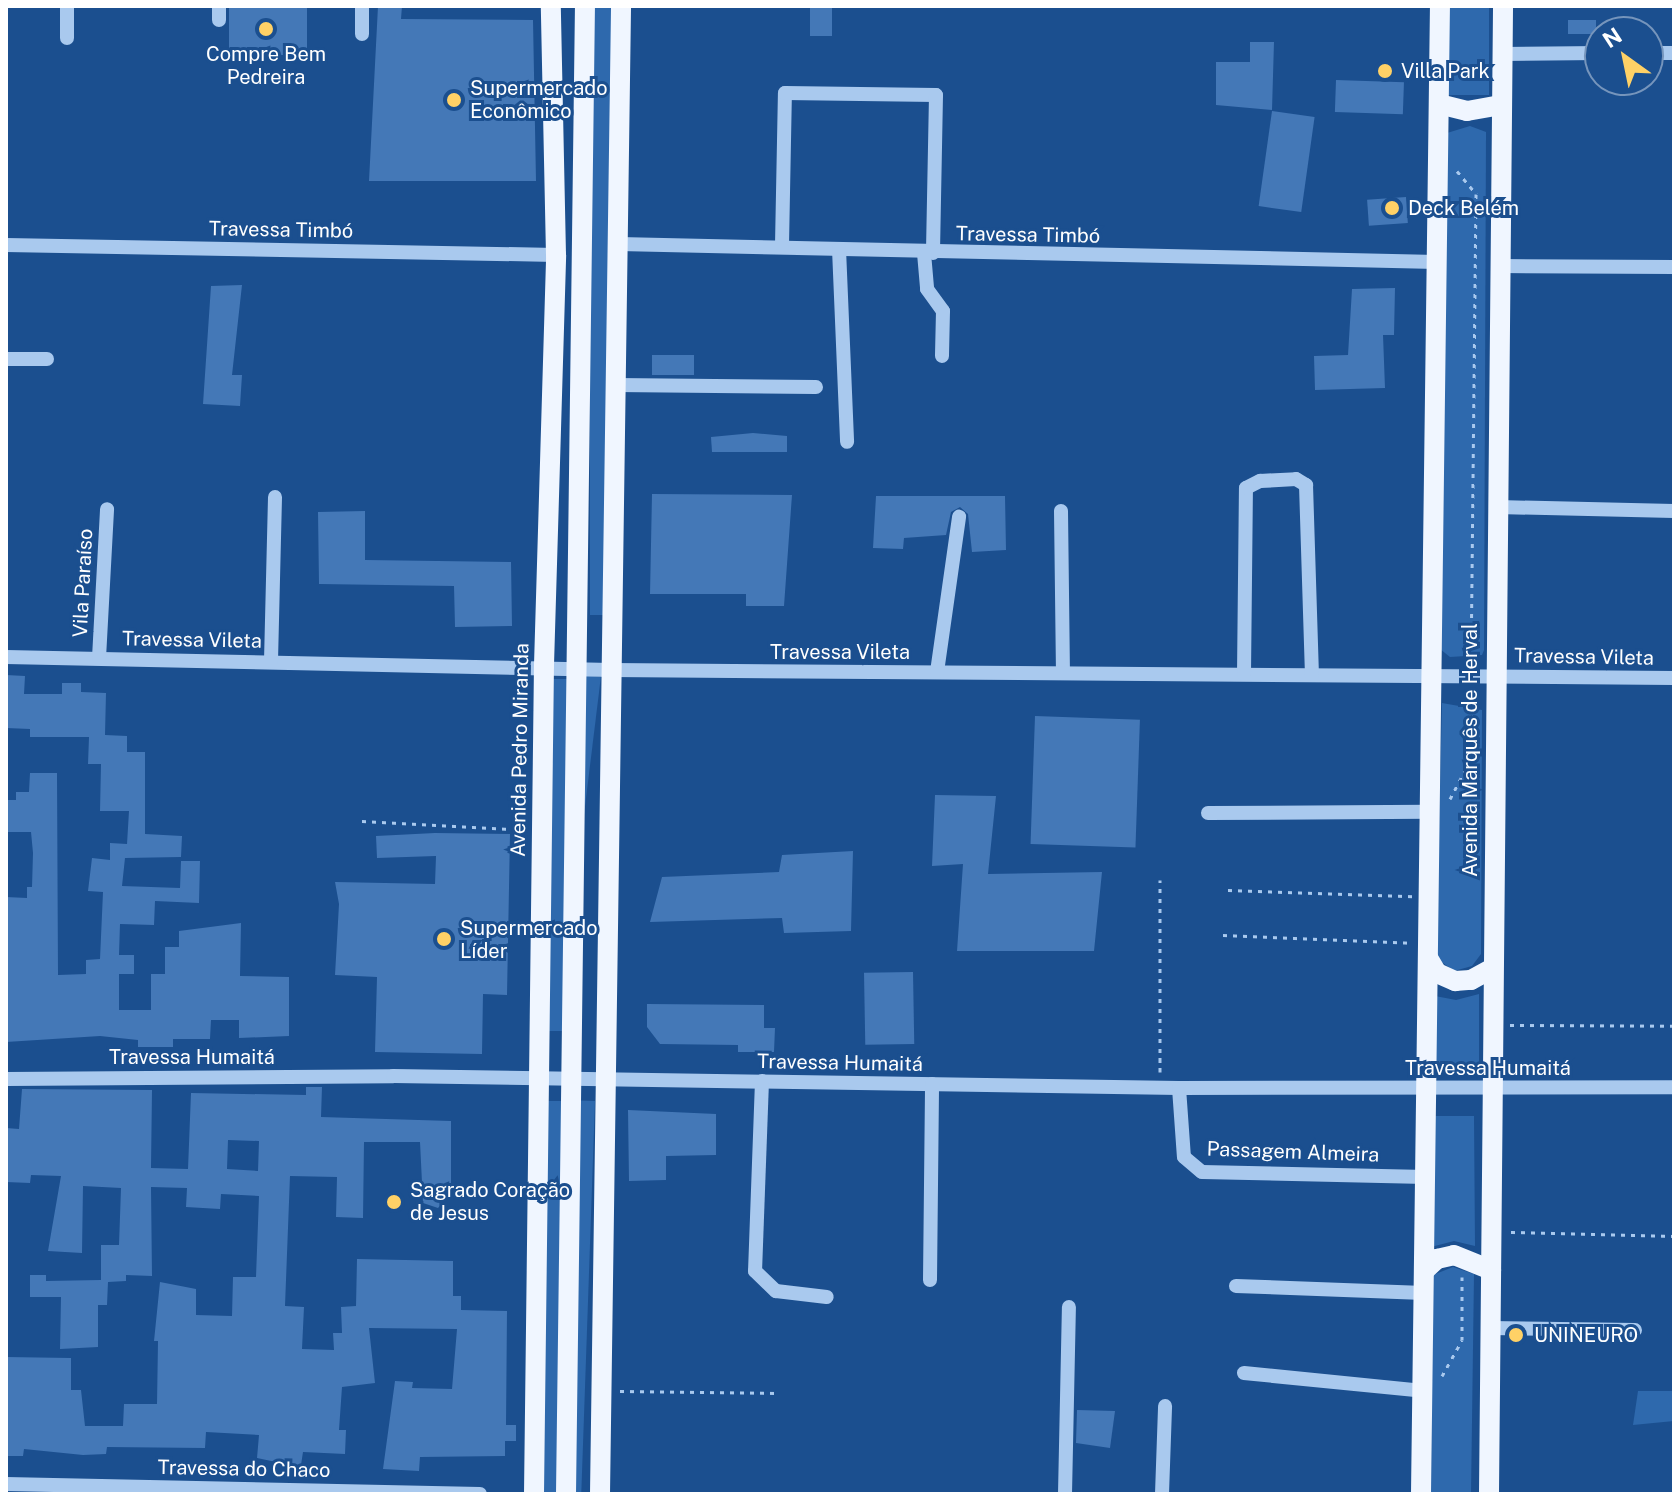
<!DOCTYPE html>
<meta charset="utf-8">
<style>
body{margin:0}
#map{position:relative;width:1680px;height:1500px;overflow:hidden;background:#1b4f8f;font-family:"Public Sans",sans-serif}
div>[style]{position:absolute}
[style*='--x']{left:calc(var(--x)*1px);top:calc(var(--y)*1px);width:calc(var(--w)*1px);rotate:calc(var(--a)*1deg)}
.green>*{inset:0;background:#2e69ad;transform-origin:0 0}
.building>*{inset:0;background:#4478b7;transform-origin:0 0}
.path>*{height:3px;margin-top:-1.5px;transform-origin:0;background:repeating-linear-gradient(90deg,#a9c9ee 0 4px,transparent 0 10px)}
.minor>*{height:14px;margin:-7px;padding:0 7px;transform-origin:7px;border-radius:7px;background:#a9c9ee}
.major>*{height:20px;margin:-10px;padding:0 10px;transform-origin:10px;border-radius:10px;background:#f0f6ff}
.dots>*{width:22px;height:22px;translate:-50% -50%;box-sizing:border-box;border:4px solid #1b4f8f;border-radius:50%}
span{translate:-50% -50%;white-space:nowrap;text-align:center;line-height:1.15;-webkit-text-stroke:6px #1b4f8f;paint-order:stroke}
.poi-label{font-size:20px;color:#fff}
.left{translate:0 -50%;text-align:left}
.street-label{font-size:20px;color:#fff}
.frame{position:absolute;inset:0;border:8px solid #fff;pointer-events:none}
.north{position:absolute;left:1584px;top:16px;width:80px;height:80px;box-sizing:border-box;background:#1b4f8f;border:2px solid #7695bc;border-radius:50%;rotate:327deg;font-size:22px;font-weight:700;line-height:32px;text-align:center;color:#fff}
.north::after{content:'';display:block;margin:auto;width:28px;height:36px;background:#ffd166;clip-path:polygon(50% 0,100% 100%,50% 72%,0 100%)}
</style>
<div id="map">
<div class="green">
<i style="left:590px;top:6px;width:22px;height:609px"></i>
<i style="left:1447px;top:6px;width:42px;height:89px"></i>
<i style="clip-path:polygon(1470px 126px,1486px 132px,1484px 650px,1482px 655px,1450px 657px,1440px 649px,1447px 133px)"></i>
<i style="left:584px;top:675px;width:17px;height:356px;rotate:7deg"></i>
<i style="left:571px;top:679px;width:352px;height:22px;rotate:90deg"></i>
<i style="clip-path:polygon(1442px 703px,1482px 710px,1481px 954px,1472px 966px,1454px 971px,1436px 958px)"></i>
<i style="clip-path:polygon(1479px 994px,1479px 1071px,1432px 1070px,1435px 996px,1456px 1000px)"></i>
<i style="clip-path:polygon(546px 1101px,567px 1101px,558px 1494px,541px 1494px)"></i>
<i style="left:595px;top:1101px;width:393px;height:15px;rotate:92deg"></i>
<i style="clip-path:polygon(1435px 1116px,1474px 1116px,1475px 1246px,1454px 1241px,1431px 1247px)"></i>
<i style="clip-path:polygon(1453px 1267px,1474px 1274px,1471px 1494px,1431px 1494px,1433px 1275px)"></i>
<i style="clip-path:polygon(1638px 1391px,1674px 1391px,1674px 1421px,1633px 1425px)"></i>
</div>
<div class="building">
<i style="left:229px;top:6px;width:78px;height:49px"></i>
<i style="clip-path:polygon(378px 6px,402px 6px,401px 19px,533px 20px,536px 181px,369px 181px)"></i>
<i style="left:810px;top:6px;width:22px;height:30px"></i>
<i style="left:1596px;top:20px;width:14px;height:28px;rotate:90deg"></i>
<i style="clip-path:polygon(1250px 42px,1274px 42px,1272px 110px,1216px 105px,1216px 62px,1250px 62px)"></i>
<i style="left:1336px;top:80px;width:68px;height:32px;rotate:2deg"></i>
<i style="left:1272px;top:111px;width:43px;height:96px;rotate:8deg"></i>
<i style="left:1406px;top:197px;width:26px;height:39px;rotate:86deg"></i>
<i style="clip-path:polygon(242px 285px,232px 375px,242px 375px,240px 406px,203px 404px,211px 286px)"></i>
<i style="clip-path:polygon(1395px 288px,1394px 335px,1383px 335px,1385px 388px,1315px 390px,1314px 356px,1348px 355px,1352px 289px)"></i>
<i style="left:652px;top:355px;width:42px;height:20px"></i>
<i style="clip-path:polygon(753px 433px,787px 436px,787px 452px,712px 452px,711px 437px)"></i>
<i style="clip-path:polygon(652px 494px,792px 495px,784px 606px,746px 606px,746px 594px,650px 594px)"></i>
<i style="clip-path:polygon(876px 496px,1005px 496px,1006px 550px,972px 552px,968px 514px,960px 507px,951px 512px,946px 535px,904px 538px,903px 549px,873px 548px)"></i>
<i style="clip-path:polygon(365px 511px,365px 560px,511px 562px,512px 626px,455px 627px,454px 586px,319px 584px,318px 512px)"></i>
<i style="clip-path:polygon(6px 675px,25px 676px,24px 694px,62px 694px,62px 683px,81px 683px,81px 692px,106px 693px,105px 735px,127px 736px,127px 752px,145px 752px,145px 834px,182px 836px,181px 857px,125px 858px,122px 886px,180px 888px,181px 861px,200px 861px,199px 903px,155px 901px,154px 925px,120px 924px,119px 955px,134px 955px,134px 974px,119px 974px,119px 1010px,151px 1010px,151px 974px,165px 974px,165px 947px,179px 947px,179px 931px,241px 923px,240px 976px,289px 977px,289px 1036px,239px 1038px,239px 1020px,211px 1020px,210px 1039px,173px 1039px,173px 1047px,138px 1047px,138px 1040px,100px 1036px,6px 1042px,6px 897px,27px 898px,27px 887px,32px 887px,33px 853px,31px 832px,6px 832px,6px 800px,16px 800px,16px 792px,29px 792px,30px 773px,57px 773px,58px 975px,86px 974px,86px 960px,100px 959px,103px 892px,88px 891px,92px 858px,110px 860px,110px 843px,127px 844px,129px 811px,100px 811px,101px 764px,88px 764px,89px 737px,30px 737px,30px 729px,6px 728px)"></i>
<i style="left:1035px;top:716px;width:105px;height:128px;rotate:2deg"></i>
<i style="clip-path:polygon(935px 795px,996px 796px,988px 874px,1102px 872px,1094px 951px,957px 951px,963px 864px,932px 866px)"></i>
<i style="clip-path:polygon(435px 833px,510px 834px,507px 995px,483px 994px,482px 1054px,375px 1052px,377px 977px,335px 975px,339px 904px,335px 882px,435px 884px,436px 856px,377px 858px,376px 836px)"></i>
<i style="clip-path:polygon(853px 851px,851px 931px,784px 933px,782px 918px,650px 922px,662px 877px,779px 872px,782px 855px)"></i>
<i style="left:913px;top:972px;width:72px;height:49px;rotate:89deg"></i>
<i style="clip-path:polygon(647px 1004px,764px 1005px,764px 1028px,775px 1028px,774px 1052px,738px 1052px,738px 1045px,660px 1044px,647px 1027px)"></i>
<i style="clip-path:polygon(evenodd,306px 1087px,322px 1087px,321px 1117px,451px 1121px,451px 1193px,438px 1208px,423px 1203px,420px 1142px,364px 1142px,363px 1218px,336px 1217px,337px 1177px,290px 1176px,285px 1306px,304px 1307px,302px 1349px,334px 1350px,333px 1333px,342px 1333px,341px 1307px,356px 1306px,357px 1259px,453px 1261px,453px 1296px,461px 1296px,461px 1310px,507px 1311px,506px 1425px,516px 1425px,516px 1441px,505px 1441px,505px 1456px,420px 1457px,419px 1471px,383px 1469px,395px 1381px,413px 1382px,412px 1388px,452px 1389px,457px 1329px,369px 1328px,375px 1383px,342px 1387px,339px 1430px,346px 1430px,345px 1454px,303px 1452px,301px 1465px,276px 1462px,257px 1458px,259px 1435px,206px 1432px,205px 1448px,107px 1447px,106px 1454px,83px 1455px,24px 1449px,23px 1456px,6px 1456px,6px 1357px,71px 1358px,71px 1390px,81px 1390px,85px 1426px,123px 1426px,124px 1404px,157px 1404px,158px 1341px,154px 1341px,160px 1282px,196px 1289px,196px 1315px,232px 1316px,233px 1277px,256px 1277px,259px 1196px,221px 1194px,220px 1209px,186px 1207px,187px 1188px,151px 1187px,152px 1276px,126px 1275px,126px 1281px,108px 1282px,107px 1305px,98px 1305px,98px 1347px,60px 1349px,61px 1297px,30px 1297px,30px 1275px,46px 1275px,46px 1281px,101px 1280px,101px 1245px,119px 1245px,121px 1188px,83px 1186px,82px 1253px,48px 1251px,61px 1176px,31px 1175px,30px 1183px,6px 1182px,6px 1128px,19px 1129px,22px 1089px,152px 1090px,151px 1168px,188px 1169px,191px 1093px,306px 1095px,306px 1087px,228px 1140px,259px 1141px,258px 1171px,227px 1169px,228px 1140px)"></i>
<i style="clip-path:polygon(628px 1110px,716px 1114px,716px 1155px,666px 1156px,666px 1180px,629px 1181px)"></i>
<i style="clip-path:polygon(1077px 1410px,1115px 1411px,1110px 1448px,1076px 1443px)"></i>
</div>
<div class="path">
<i style="--x:1457;--y:171;--w:30;--a:50"></i>
<i style="--x:1476;--y:194;--w:467;--a:90.6"></i>
<i style="--x:1450;--y:799;--w:45;--a:-62.3"></i>
<i style="--x:1471;--y:759;--w:67;--a:-90"></i>
<i style="--x:362;--y:821;--w:164;--a:3.1"></i>
<i style="--x:1228;--y:890;--w:185;--a:1.9"></i>
<i style="--x:1223;--y:935;--w:188;--a:2.4"></i>
<i style="--x:1510;--y:1025;--w:164;--a:0.3"></i>
<i style="--x:1160;--y:1072;--w:192;--a:-90"></i>
<i style="--x:1511;--y:1232;--w:163;--a:1.4"></i>
<i style="--x:1442;--y:1376;--w:41;--a:-60.9"></i>
<i style="--x:1462;--y:1340;--w:63;--a:-90"></i>
<i style="--x:620;--y:1391;--w:156;--a:0.7"></i>
</div>
<div class="minor">
<i style="--x:219;--y:20;--w:14;--a:-90"></i>
<i style="--x:362;--y:34;--w:28;--a:-90"></i>
<i style="--x:67;--y:38;--w:32;--a:-90"></i>
<i style="--x:1648;--y:53;--w:26;--a:0"></i>
<i style="--x:1502;--y:54;--w:98;--a:-0.6"></i>
<i style="--x:619;--y:244;--w:818;--a:1.26"></i>
<i style="--x:6;--y:245;--w:550;--a:1.04"></i>
<i style="--x:782;--y:245;--w:152;--a:-88.9"></i>
<i style="--x:785;--y:93;--w:151;--a:0.8"></i>
<i style="--x:936;--y:95;--w:158;--a:91.1"></i>
<i style="--x:839;--y:249;--w:193;--a:87.6"></i>
<i style="--x:924;--y:253;--w:36;--a:85"></i>
<i style="--x:927;--y:289;--w:27;--a:54"></i>
<i style="--x:943;--y:311;--w:45;--a:91.3"></i>
<i style="--x:1500;--y:266;--w:174;--a:0.3"></i>
<i style="--x:6;--y:359;--w:41;--a:0"></i>
<i style="--x:616;--y:385;--w:200;--a:0.6"></i>
<i style="--x:1498;--y:507;--w:176;--a:1.3"></i>
<i style="--x:1061;--y:511;--w:162;--a:89.3"></i>
<i style="--x:6;--y:657;--w:605;--a:1.23"></i>
<i style="--x:611;--y:670;--w:1063;--a:0.43"></i>
<i style="--x:99;--y:658;--w:149;--a:-86.9"></i>
<i style="--x:271;--y:661;--w:164;--a:-88.6"></i>
<i style="--x:937;--y:672;--w:157;--a:-81.9"></i>
<i style="--x:1244;--y:674;--w:186;--a:-89.4"></i>
<i style="--x:1246;--y:488;--w:16;--a:-27"></i>
<i style="--x:1260;--y:481;--w:36;--a:-3"></i>
<i style="--x:1296;--y:479;--w:12;--a:31"></i>
<i style="--x:1306;--y:485;--w:190;--a:88.2"></i>
<i style="--x:1208;--y:813;--w:220;--a:-0.3"></i>
<i style="--x:6;--y:1079;--w:387;--a:-0.4"></i>
<i style="--x:393;--y:1076;--w:786;--a:0.87"></i>
<i style="--x:1179;--y:1088;--w:495;--a:-0.1"></i>
<i style="--x:762;--y:1081;--w:190;--a:92.1"></i>
<i style="--x:755;--y:1271;--w:29;--a:44"></i>
<i style="--x:776;--y:1291;--w:51;--a:6.7"></i>
<i style="--x:1179;--y:1088;--w:69;--a:85.9"></i>
<i style="--x:1184;--y:1157;--w:23;--a:40"></i>
<i style="--x:1202;--y:1172;--w:224;--a:1.3"></i>
<i style="--x:930;--y:1280;--w:196;--a:-89.4"></i>
<i style="--x:1236;--y:1286;--w:188;--a:2.1"></i>
<i style="--x:1489;--y:1328;--w:146;--a:0.8"></i>
<i style="--x:1244;--y:1373;--w:180;--a:5.7"></i>
<i style="--x:6;--y:1484;--w:474;--a:1.2"></i>
<i style="--x:1065;--y:1494;--w:187;--a:-88.8"></i>
<i style="--x:1162;--y:1494;--w:88;--a:-88"></i>
</div>
<div class="major">
<i style="--x:1439;--y:104;--w:29;--a:14"></i>
<i style="--x:1467;--y:111;--w:35;--a:-10"></i>
<i style="--x:1428;--y:958;--w:17;--a:59"></i>
<i style="--x:1437;--y:973;--w:20;--a:24"></i>
<i style="--x:1455;--y:981;--w:16;--a:-4"></i>
<i style="--x:1471;--y:980;--w:25;--a:-29"></i>
<i style="--x:1424;--y:1271;--w:18;--a:-43"></i>
<i style="--x:1437;--y:1259;--w:17;--a:-13"></i>
<i style="--x:1454;--y:1255;--w:40;--a:22"></i>
<i style="--x:534;--y:1494;--w:829;--a:-89.31"></i>
<i style="--x:544;--y:665;--w:410;--a:-88.3"></i>
<i style="--x:556;--y:255;--w:249;--a:-91.2"></i>
<i style="--x:566;--y:1494;--w:1488;--a:-89.27"></i>
<i style="--x:600;--y:1494;--w:1488;--a:-89.19"></i>
<i style="--x:1421;--y:1494;--w:1488;--a:-89.27"></i>
<i style="--x:1489;--y:1494;--w:1488;--a:-89.46"></i>
</div>
<div class="dots">
<i style="left:266px;top:29px;background:#ffd166"></i>
<i style="left:1385px;top:71px;background:#ffd166"></i>
<i style="left:454px;top:100px;background:#ffd166"></i>
<i style="left:1392px;top:208px;background:#ffd166"></i>
<i style="left:444px;top:939px;background:#ffd166"></i>
<i style="left:394px;top:1202px;background:#ffd166"></i>
<i style="left:1516px;top:1335px;background:#ffd166"></i>
</div>
<div class="poi-label">
<span style="left:266px;top:66px">Compre Bem<br>Pedreira</span>
<span class="left" style="left:1401px;top:71px">Villa Park</span>
<span class="left" style="left:470px;top:100px">Supermercado<br>Econômico</span>
<span class="left" style="left:1408px;top:208px">Deck Belém</span>
<span class="left" style="left:460px;top:940px">Supermercado<br>Líder</span>
<span class="left" style="left:410px;top:1202px">Sagrado Coração<br>de Jesus</span>
<span class="left" style="left:1534px;top:1335px">UNINEURO</span>
</div>
<div class="street-label">
<span style="left:281px;top:230px;rotate:1deg">Travessa Timbó</span>
<span style="left:1028px;top:235px;rotate:1deg">Travessa Timbó</span>
<span style="left:83px;top:583px;rotate:-87deg">Vila Paraíso</span>
<span style="left:192px;top:640px;rotate:1deg">Travessa Vileta</span>
<span style="left:840px;top:652px">Travessa Vileta</span>
<span style="left:1584px;top:657px;rotate:1deg">Travessa Vileta</span>
<span style="left:520px;top:750px;rotate:-89deg">Avenida Pedro Miranda</span>
<span style="left:1470px;top:750px;rotate:-90deg">Avenida Marquês de Herval</span>
<span style="left:192px;top:1057px">Travessa Humaitá</span>
<span style="left:840px;top:1063px;rotate:1deg">Travessa Humaitá</span>
<span style="left:1488px;top:1068px">Travessa Humaitá</span>
<span style="left:1293px;top:1152px;rotate:2deg">Passagem Almeira</span>
<span style="left:244px;top:1469px;rotate:1deg">Travessa do Chaco</span>
</div>
<div class="frame"></div>
<div class="north">N</div>
</div>
